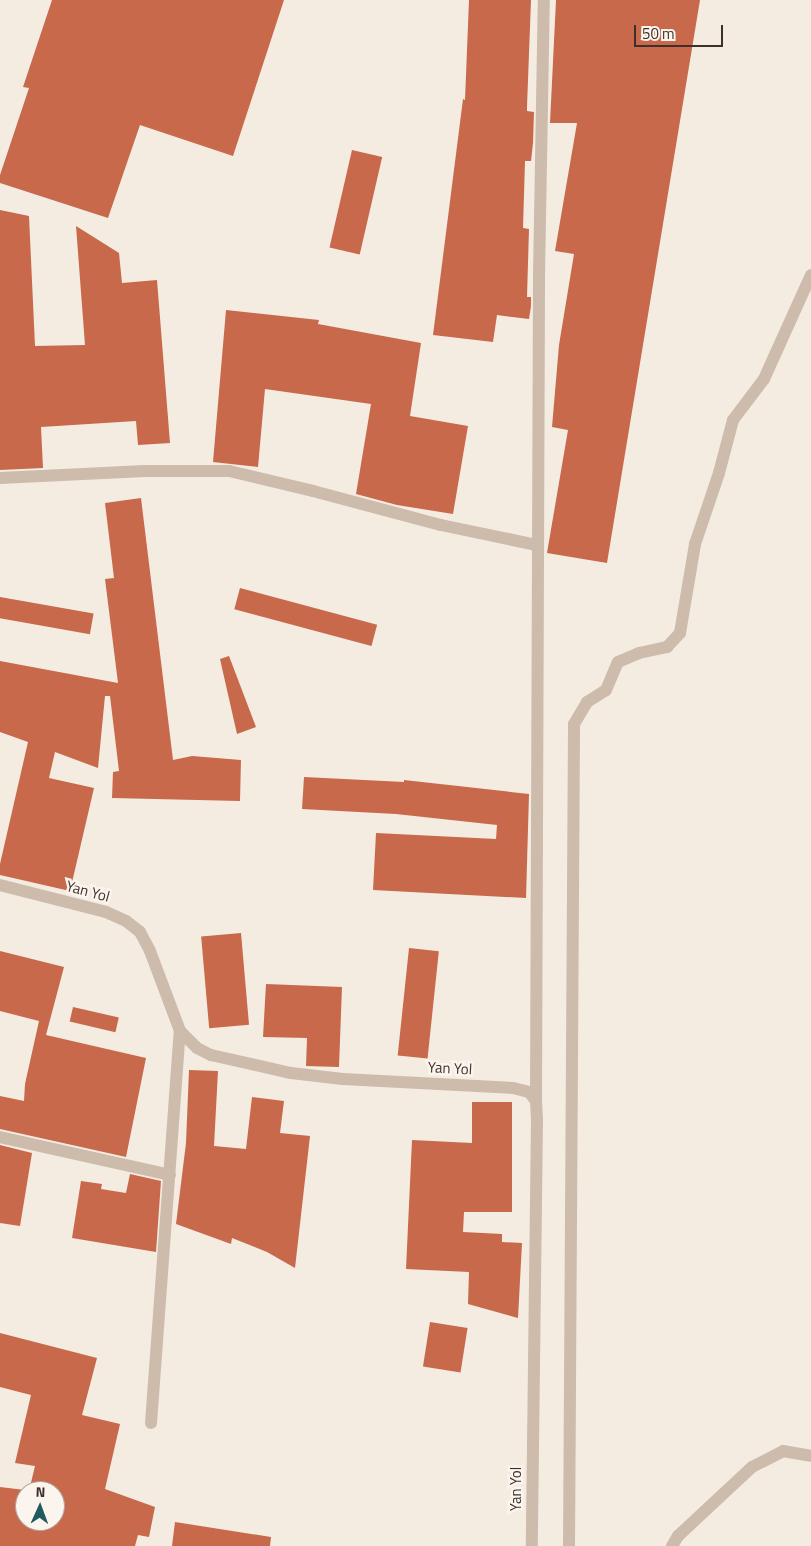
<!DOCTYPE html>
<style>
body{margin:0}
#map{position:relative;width:811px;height:1546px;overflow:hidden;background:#f4ebe1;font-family:"Titillium Web",sans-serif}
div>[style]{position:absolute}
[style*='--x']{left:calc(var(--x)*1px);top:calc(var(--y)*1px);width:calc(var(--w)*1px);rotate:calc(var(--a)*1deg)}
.building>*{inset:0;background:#c8694b;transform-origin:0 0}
.minor>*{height:12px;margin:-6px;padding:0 6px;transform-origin:6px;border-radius:6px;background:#cdbbac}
span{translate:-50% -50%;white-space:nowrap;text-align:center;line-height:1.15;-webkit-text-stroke:5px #fbf5ee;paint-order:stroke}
.street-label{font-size:15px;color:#3b302b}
.north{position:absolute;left:15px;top:1481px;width:50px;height:50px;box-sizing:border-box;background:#fbf5ee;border:1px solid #aea6a0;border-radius:50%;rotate:2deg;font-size:14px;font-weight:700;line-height:20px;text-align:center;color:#3b302b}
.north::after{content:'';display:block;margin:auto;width:18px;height:22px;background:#1f5a5e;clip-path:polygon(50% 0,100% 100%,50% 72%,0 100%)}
.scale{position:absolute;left:634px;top:25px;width:89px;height:22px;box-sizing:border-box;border:2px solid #3b302b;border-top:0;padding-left:6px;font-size:15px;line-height:18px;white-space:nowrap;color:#3b302b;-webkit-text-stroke:4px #fbf5ee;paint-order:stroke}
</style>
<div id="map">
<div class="building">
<i style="clip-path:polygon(52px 0,284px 0,233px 156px,140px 125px,108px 218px,0 183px,0 175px,29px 88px,23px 87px)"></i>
<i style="clip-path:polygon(469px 0,531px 0,527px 107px,527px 111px,534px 112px,533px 143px,531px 161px,525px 161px,523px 228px,529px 229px,527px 297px,531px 297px,531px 306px,529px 319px,497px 315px,493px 342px,433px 335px,463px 99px,465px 100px)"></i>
<i style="clip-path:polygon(556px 0,700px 0,607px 563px,547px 553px,568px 430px,552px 427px,559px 345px,574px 254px,555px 251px,577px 123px,550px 123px)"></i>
<i style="left:352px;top:150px;width:31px;height:100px;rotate:13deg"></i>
<i style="clip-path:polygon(0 210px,29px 216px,35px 346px,85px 345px,76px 226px,119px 253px,122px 283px,157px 280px,170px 443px,138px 445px,136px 421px,41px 427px,43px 468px,0 470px)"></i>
<i style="clip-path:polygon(226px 310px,319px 320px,318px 324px,421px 343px,410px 416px,468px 426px,453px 514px,397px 505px,356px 494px,371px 404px,265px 389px,258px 467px,213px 462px)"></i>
<i style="clip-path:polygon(141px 498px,173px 760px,192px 756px,241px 760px,240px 801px,112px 798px,113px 772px,119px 771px,110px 696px,105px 696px,98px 768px,55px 752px,49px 778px,94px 788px,70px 891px,0 875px,0 864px,28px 742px,0 732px,0 661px,118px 683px,105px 579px,114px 578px,105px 503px)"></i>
<i style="left:240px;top:588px;width:142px;height:22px;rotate:15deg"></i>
<i style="left:0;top:597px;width:95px;height:21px;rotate:10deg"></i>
<i style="clip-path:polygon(229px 656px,256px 727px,237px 734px,220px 659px)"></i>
<i style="clip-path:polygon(304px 777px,404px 782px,404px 780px,529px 794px,526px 898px,373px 890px,376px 833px,496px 839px,497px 825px,396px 814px,302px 809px)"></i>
<i style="left:241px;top:933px;width:92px;height:40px;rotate:85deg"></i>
<i style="left:409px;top:948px;width:30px;height:108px;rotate:6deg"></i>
<i style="clip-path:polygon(0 951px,64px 967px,46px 1035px,146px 1058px,126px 1157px,0 1129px,0 1096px,24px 1101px,25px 1084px,39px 1021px,0 1011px)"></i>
<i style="clip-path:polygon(266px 984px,342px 987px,339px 1067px,306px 1066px,307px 1038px,263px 1037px)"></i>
<i style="left:73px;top:1007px;width:47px;height:15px;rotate:13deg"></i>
<i style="clip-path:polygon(189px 1070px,218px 1071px,214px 1146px,246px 1149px,252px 1097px,284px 1101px,280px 1133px,310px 1136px,295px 1268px,267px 1252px,232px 1238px,231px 1244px,176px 1224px,186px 1143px)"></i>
<i style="clip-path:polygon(472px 1102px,512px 1102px,512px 1212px,464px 1212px,463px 1232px,502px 1234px,502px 1242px,522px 1243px,518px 1318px,468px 1304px,469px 1272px,406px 1269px,412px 1140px,472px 1143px)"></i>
<i style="clip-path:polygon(0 1145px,32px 1153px,20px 1226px,0 1223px)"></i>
<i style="clip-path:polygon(130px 1174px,161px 1181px,156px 1252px,72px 1238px,81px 1181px,102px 1184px,101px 1189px,126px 1193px)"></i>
<i style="left:430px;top:1322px;width:38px;height:45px;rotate:9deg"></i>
<i style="clip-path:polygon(0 1333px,97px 1358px,82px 1415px,120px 1424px,105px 1489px,155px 1507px,149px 1537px,138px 1535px,135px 1546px,0 1546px,0 1487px,25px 1490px,21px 1514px,25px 1514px,25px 1521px,55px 1521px,55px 1491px,29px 1491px,35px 1466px,15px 1463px,31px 1395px,0 1387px)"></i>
<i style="clip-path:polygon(175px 1522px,271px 1537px,270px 1546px,172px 1546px)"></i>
</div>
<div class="minor">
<i style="--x:0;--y:478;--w:145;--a:-2.8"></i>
<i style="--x:145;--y:471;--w:84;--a:0"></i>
<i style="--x:229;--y:471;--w:86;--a:13.4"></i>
<i style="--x:313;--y:491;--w:132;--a:14.9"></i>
<i style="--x:441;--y:525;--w:98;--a:11.8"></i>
<i style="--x:0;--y:885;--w:109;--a:14.3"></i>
<i style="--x:106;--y:912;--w:22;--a:24"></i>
<i style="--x:126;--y:921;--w:18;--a:38"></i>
<i style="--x:140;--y:932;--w:21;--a:62"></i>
<i style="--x:150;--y:951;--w:85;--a:69.4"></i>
<i style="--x:180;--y:1031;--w:24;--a:45"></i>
<i style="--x:197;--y:1048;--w:16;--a:27"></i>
<i style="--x:211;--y:1055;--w:82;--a:12.7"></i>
<i style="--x:291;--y:1073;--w:52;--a:6.6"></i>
<i style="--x:343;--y:1079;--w:170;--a:3"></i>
<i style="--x:513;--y:1088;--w:16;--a:14"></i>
<i style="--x:529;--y:1092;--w:11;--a:52"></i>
<i style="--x:536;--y:1101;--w:18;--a:87"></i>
<i style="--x:537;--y:1119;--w:427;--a:90.7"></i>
<i style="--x:536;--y:1101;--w:825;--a:-89.79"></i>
<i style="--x:539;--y:276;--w:276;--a:-89"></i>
<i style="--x:0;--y:1137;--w:174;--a:12.6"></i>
<i style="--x:151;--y:1423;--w:393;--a:-85.8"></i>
<i style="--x:569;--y:1546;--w:822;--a:-89.65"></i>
<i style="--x:574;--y:724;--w:26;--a:-59"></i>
<i style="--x:587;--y:702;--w:22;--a:-32"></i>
<i style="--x:606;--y:690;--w:30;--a:-67"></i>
<i style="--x:618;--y:662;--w:23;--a:-23"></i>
<i style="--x:639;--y:653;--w:29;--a:-12"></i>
<i style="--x:667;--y:647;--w:19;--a:-47"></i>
<i style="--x:680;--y:633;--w:90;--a:-80.4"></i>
<i style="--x:695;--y:544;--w:75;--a:-71.3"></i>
<i style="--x:719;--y:473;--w:55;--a:-75.2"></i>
<i style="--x:733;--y:420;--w:51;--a:-52.9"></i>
<i style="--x:764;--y:379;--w:114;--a:-65.7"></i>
<i style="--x:672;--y:1546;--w:12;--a:-59"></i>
<i style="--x:678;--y:1536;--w:101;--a:-43"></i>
<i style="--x:752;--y:1467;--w:35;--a:-27"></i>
<i style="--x:783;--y:1451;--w:28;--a:10"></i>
</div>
<div class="street-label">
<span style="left:88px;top:891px;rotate:15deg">Yan Yol</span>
<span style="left:450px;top:1068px;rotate:3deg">Yan Yol</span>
<span style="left:516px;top:1489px;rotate:-90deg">Yan Yol</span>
</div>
<div class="north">N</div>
<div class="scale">50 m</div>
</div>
